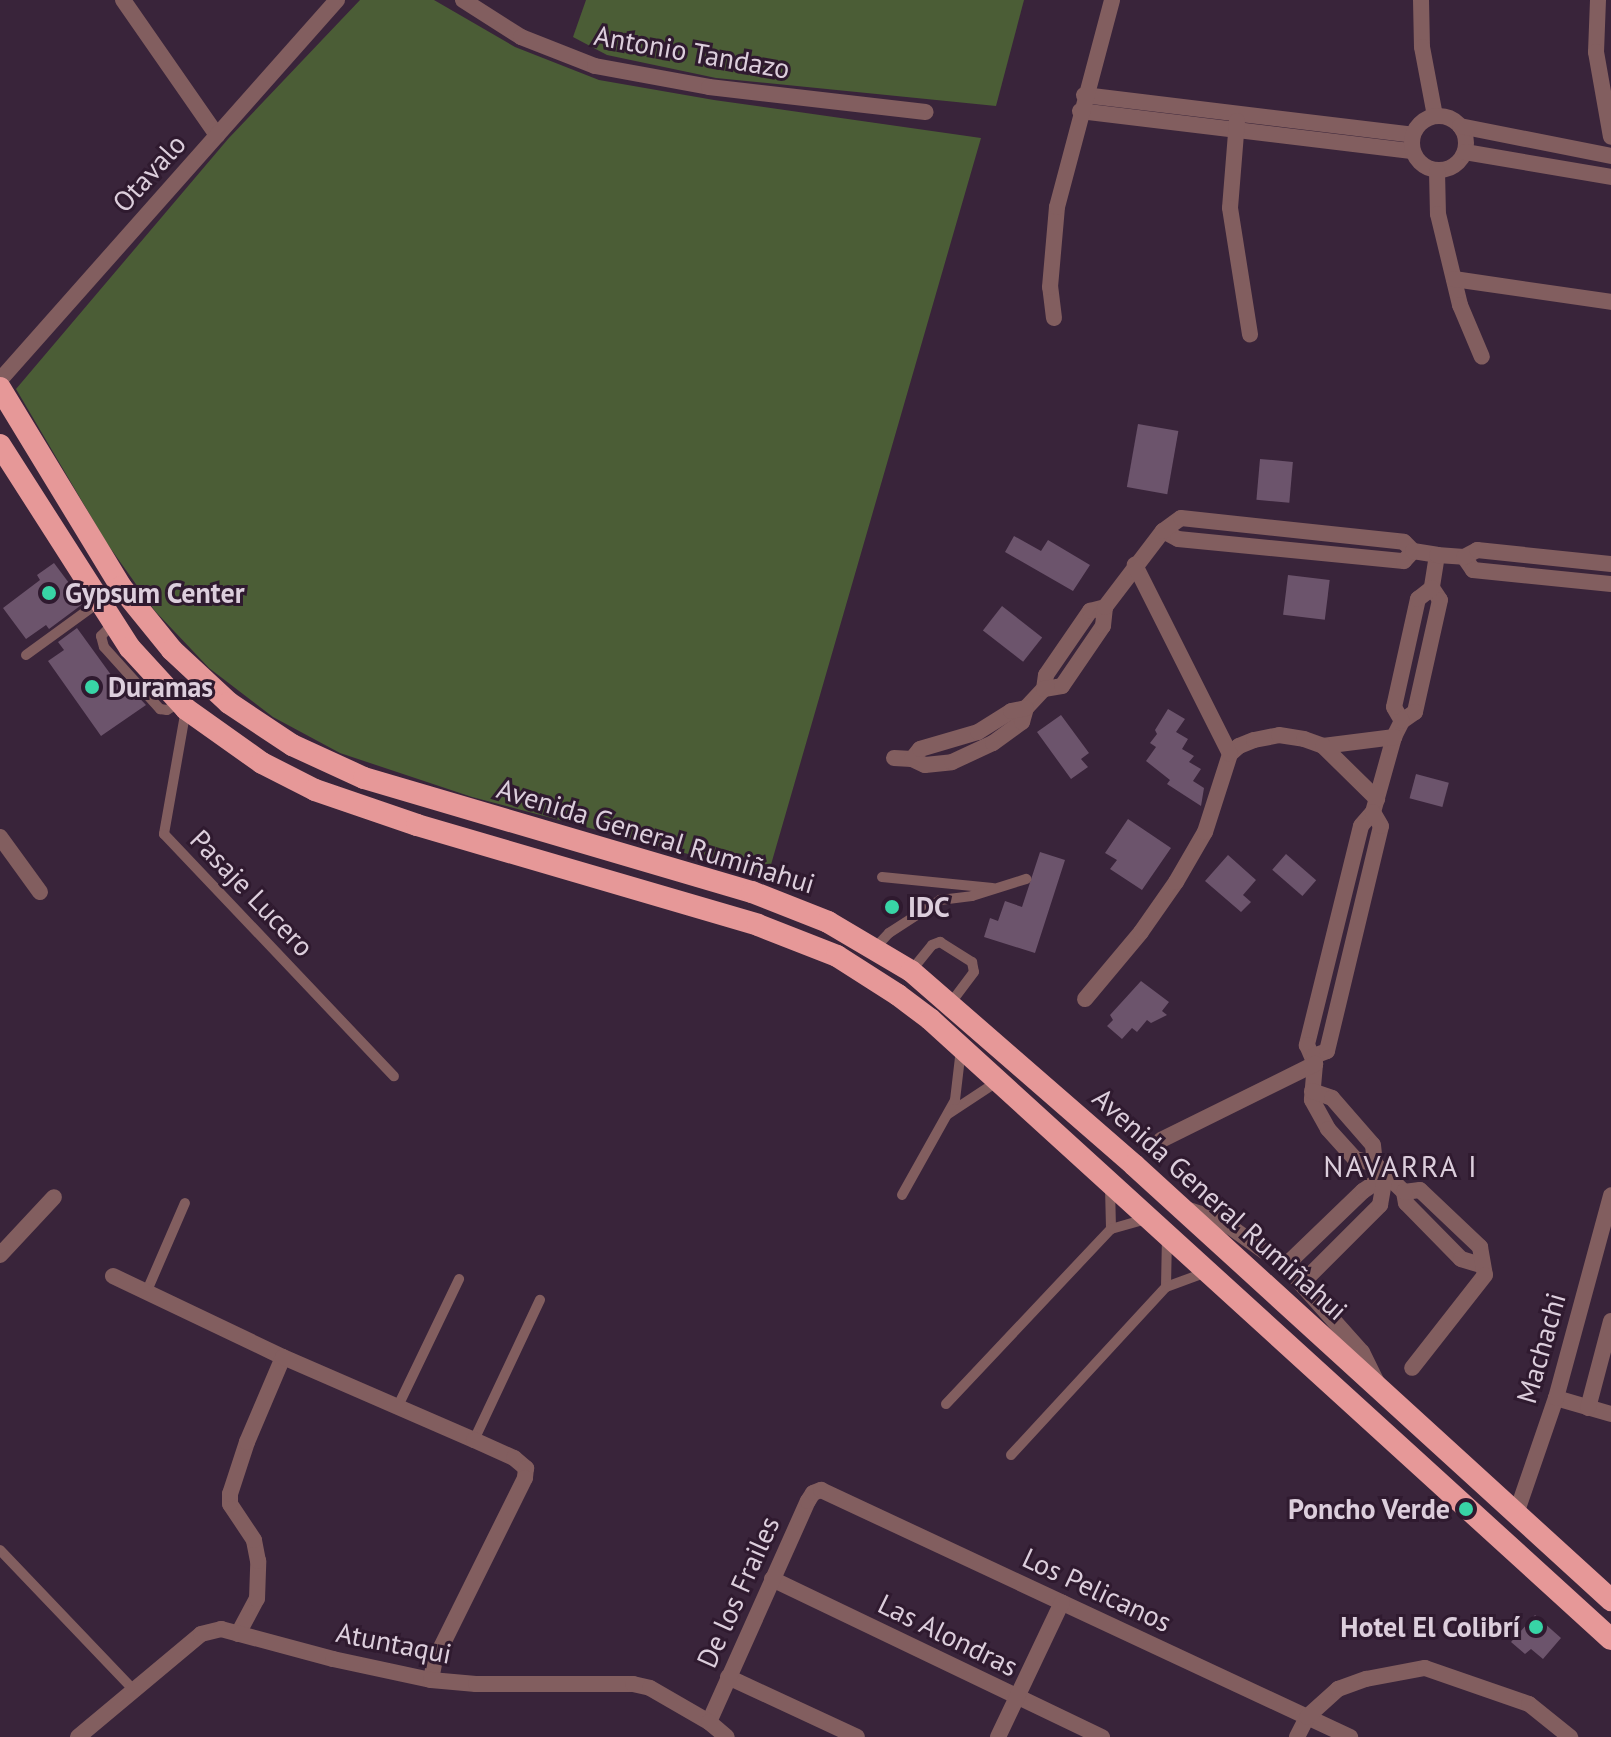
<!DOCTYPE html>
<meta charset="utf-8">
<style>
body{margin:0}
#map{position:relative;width:1611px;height:1737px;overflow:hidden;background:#39243a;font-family:"PT Sans",sans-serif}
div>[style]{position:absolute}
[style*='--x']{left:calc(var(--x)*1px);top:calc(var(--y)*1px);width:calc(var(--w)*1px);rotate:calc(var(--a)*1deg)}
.green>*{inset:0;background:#4b5d36}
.building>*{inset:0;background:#6c546c;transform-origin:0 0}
.service>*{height:10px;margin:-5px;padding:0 5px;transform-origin:5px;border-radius:5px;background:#825e5f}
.minor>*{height:16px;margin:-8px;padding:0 8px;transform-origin:8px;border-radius:8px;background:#825e5f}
.minor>.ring{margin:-8px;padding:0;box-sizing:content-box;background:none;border:16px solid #825e5f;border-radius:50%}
.tertiary>*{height:16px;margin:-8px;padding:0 8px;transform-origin:8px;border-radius:8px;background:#825e5f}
.trunk>*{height:22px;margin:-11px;padding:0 11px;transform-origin:11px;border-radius:11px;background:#e69898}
.dots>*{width:22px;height:22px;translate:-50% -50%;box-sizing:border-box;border:4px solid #2f1a2f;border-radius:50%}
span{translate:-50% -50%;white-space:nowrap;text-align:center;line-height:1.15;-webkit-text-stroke:6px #2f1a2f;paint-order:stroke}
.street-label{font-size:28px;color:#dccedc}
.poi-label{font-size:28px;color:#dccedc;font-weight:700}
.left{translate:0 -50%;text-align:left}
.right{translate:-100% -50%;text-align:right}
.neighbourhood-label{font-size:30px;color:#dccedc;letter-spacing:2px}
</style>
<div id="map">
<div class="green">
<i style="clip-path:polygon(360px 0,434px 0,515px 47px,599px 80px,714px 100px,981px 138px,768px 875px,472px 797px,340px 753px,273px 717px,209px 668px,155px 611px,106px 542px,16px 389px,228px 139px)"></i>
<i style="clip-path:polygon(586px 0,1024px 0,996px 106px,716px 78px,607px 55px,573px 37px)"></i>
</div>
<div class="building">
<i style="left:1138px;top:424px;width:41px;height:64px;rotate:10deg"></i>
<i style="left:1260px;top:459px;width:33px;height:41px;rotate:5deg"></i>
<i style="clip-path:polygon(1014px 536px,1041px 551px,1048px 540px,1090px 565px,1073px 591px,1005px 552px)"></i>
<i style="clip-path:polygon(54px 563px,84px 603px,49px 629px,46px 625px,26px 639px,3px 608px,40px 580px,37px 575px)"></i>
<i style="left:1288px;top:575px;width:42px;height:40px;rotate:7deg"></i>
<i style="left:1002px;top:606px;width:51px;height:31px;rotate:38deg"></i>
<i style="clip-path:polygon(77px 628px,122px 690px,128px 686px,146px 705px,101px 736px,48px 661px,64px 650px,58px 642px)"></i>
<i style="clip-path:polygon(1168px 709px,1185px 719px,1176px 732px,1188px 739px,1182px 749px,1194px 756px,1189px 762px,1201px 769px,1193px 781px,1204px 788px,1201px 806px,1167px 784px,1170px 780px,1146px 761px,1156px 747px,1150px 743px,1157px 734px,1155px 730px)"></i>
<i style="clip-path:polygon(1061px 715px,1089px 753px,1081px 759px,1088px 767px,1071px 779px,1037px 732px)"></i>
<i style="left:1416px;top:774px;width:34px;height:25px;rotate:15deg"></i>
<i style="clip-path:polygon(1128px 819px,1171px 848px,1142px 890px,1110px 869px,1117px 860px,1105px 853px)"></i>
<i style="clip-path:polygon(1040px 852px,1065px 860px,1035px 953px,984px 937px,990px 918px,998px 921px,1005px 901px,1022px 907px)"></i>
<i style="left:1286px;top:854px;width:40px;height:21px;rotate:41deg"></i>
<i style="clip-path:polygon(1228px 855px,1256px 880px,1243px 895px,1251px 902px,1241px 912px,1205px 881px)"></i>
<i style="left:887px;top:898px;width:16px;height:14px;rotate:22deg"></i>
<i style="clip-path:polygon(1141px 981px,1169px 1002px,1162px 1011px,1167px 1015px,1151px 1023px,1147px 1020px,1137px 1032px,1132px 1028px,1122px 1039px,1107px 1026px,1113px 1020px,1110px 1015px)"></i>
<i style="clip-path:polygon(1535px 1615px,1561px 1638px,1543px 1659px,1531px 1649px,1525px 1654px,1511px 1642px)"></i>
</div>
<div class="service">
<i style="--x:113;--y:624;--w:17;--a:135"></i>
<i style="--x:101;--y:636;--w:11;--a:75"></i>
<i style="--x:104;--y:647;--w:84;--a:47.9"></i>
<i style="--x:160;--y:709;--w:7;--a:8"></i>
<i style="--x:167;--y:710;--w:14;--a:-30"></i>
<i style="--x:26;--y:655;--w:90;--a:-36"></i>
<i style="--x:186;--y:709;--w:127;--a:100"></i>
<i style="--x:164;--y:834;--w:334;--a:46.5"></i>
<i style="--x:882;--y:877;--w:111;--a:5.7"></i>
<i style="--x:875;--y:948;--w:21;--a:-47"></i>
<i style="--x:889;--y:933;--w:61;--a:-32.9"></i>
<i style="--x:940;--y:900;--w:32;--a:-7"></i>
<i style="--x:972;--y:896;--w:57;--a:-17.5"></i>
<i style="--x:911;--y:971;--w:33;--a:-51"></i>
<i style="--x:932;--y:945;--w:9;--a:-21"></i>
<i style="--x:940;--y:942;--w:38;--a:32"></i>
<i style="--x:972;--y:962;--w:10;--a:79"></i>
<i style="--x:974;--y:972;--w:40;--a:127"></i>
<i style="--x:948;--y:1114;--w:60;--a:-33.4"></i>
<i style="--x:1110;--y:1187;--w:42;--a:88.6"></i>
<i style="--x:902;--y:1195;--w:109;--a:-60.8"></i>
<i style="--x:955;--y:1100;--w:51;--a:-83.3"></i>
<i style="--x:1166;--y:1287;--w:50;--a:-88.9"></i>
<i style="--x:146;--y:1293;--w:98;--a:-66.6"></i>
<i style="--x:946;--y:1404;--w:241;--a:-46.7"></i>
<i style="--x:1111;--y:1229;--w:36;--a:-16"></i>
<i style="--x:398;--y:1406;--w:141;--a:-64.3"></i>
<i style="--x:474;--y:1440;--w:155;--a:-64.8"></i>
<i style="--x:1011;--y:1455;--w:229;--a:-47.3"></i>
<i style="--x:1166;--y:1287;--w:44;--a:-20.1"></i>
<i style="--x:0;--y:1550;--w:191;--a:46.3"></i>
</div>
<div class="minor">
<i style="--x:123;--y:0;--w:165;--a:55.2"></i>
<i style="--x:463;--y:0;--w:69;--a:32.5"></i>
<i style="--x:521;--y:37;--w:79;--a:21.4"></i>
<i style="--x:595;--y:66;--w:116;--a:10.4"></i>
<i style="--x:709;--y:87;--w:218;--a:6.6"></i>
<i style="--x:1421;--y:0;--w:47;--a:88.8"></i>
<i style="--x:1422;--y:47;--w:70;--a:79.3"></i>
<i style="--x:1598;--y:0;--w:52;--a:92.2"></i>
<i style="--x:1596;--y:52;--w:86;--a:80"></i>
<i style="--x:1084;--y:95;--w:331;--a:6.9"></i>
<i style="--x:1080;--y:111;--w:334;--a:6.9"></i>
<i class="ring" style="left:1412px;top:116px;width:38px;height:38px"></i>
<i style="--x:1237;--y:121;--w:87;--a:94.6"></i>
<i style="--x:1230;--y:208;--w:128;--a:81"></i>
<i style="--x:1460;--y:126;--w:154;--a:11.2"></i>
<i style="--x:1465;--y:152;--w:148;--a:9.7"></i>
<i style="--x:1437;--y:171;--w:43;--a:88.7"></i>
<i style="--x:1438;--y:214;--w:94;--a:76.4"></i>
<i style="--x:1460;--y:305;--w:56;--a:67.1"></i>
<i style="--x:1454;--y:279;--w:159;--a:8.3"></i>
<i style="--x:1054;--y:318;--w:31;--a:-97"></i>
<i style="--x:1050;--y:287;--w:80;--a:-85"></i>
<i style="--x:1057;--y:207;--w:214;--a:-75.1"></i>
<i style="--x:0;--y:380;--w:508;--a:-48.43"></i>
<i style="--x:1163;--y:531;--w:17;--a:28"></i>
<i style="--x:1178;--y:539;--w:227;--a:5.6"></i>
<i style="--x:1404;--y:561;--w:13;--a:-48"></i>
<i style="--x:1437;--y:555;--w:33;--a:99"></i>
<i style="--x:1432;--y:588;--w:14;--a:56"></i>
<i style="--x:1440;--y:600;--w:115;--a:102.6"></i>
<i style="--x:1415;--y:712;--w:16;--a:145"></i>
<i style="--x:1402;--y:721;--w:18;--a:117"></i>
<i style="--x:1394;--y:737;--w:78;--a:105.6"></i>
<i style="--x:1373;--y:812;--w:18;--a:131"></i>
<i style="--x:1361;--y:826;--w:226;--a:103.9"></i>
<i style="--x:1307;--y:1045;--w:21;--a:67"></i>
<i style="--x:1315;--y:1064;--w:36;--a:95"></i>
<i style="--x:1312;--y:1100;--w:33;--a:61"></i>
<i style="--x:1328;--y:1129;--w:40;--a:48"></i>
<i style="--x:1355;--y:1159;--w:21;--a:14"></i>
<i style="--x:1375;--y:1164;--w:40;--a:44"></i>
<i style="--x:1404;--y:1192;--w:11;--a:80"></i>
<i style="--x:1406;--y:1203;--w:78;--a:45.5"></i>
<i style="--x:1461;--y:1259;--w:21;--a:17"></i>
<i style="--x:1464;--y:557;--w:16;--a:55"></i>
<i style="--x:1473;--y:570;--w:139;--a:5.8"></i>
<i style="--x:1044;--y:689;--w:14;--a:-82"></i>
<i style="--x:1046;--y:675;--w:78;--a:-55.5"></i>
<i style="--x:1090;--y:611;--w:16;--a:-15"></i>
<i style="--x:1402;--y:721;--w:16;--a:-120"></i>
<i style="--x:1394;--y:707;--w:111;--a:-77.5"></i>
<i style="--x:1418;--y:599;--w:18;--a:-38"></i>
<i style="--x:1323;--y:746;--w:72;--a:-7.2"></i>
<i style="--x:1230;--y:754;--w:12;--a:-42"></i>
<i style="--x:1239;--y:746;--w:16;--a:-22"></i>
<i style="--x:1254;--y:740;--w:25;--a:-11"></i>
<i style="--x:1279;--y:735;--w:25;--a:9"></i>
<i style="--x:1304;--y:739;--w:20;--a:20"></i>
<i style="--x:1323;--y:746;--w:76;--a:44.5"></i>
<i style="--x:894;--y:758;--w:18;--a:3"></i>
<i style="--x:912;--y:759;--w:14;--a:25"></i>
<i style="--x:925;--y:765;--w:27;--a:-6"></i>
<i style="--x:952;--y:762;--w:45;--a:-24.9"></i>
<i style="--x:993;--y:743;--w:36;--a:-36"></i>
<i style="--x:1022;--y:722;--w:15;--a:-74"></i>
<i style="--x:1026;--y:708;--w:26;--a:-47"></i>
<i style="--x:1044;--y:689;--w:18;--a:-9"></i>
<i style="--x:1062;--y:686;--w:73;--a:-55.7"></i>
<i style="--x:1103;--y:626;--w:19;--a:-84"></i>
<i style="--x:1105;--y:607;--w:96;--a:-52.7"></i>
<i style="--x:1163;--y:531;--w:22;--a:-36"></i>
<i style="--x:1181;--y:518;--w:224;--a:6.1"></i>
<i style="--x:1404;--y:542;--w:13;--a:45"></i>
<i style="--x:1413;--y:551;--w:24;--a:9"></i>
<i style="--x:1437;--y:555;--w:27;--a:4"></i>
<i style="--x:1464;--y:557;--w:15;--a:-28"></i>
<i style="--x:1477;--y:550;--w:135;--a:6"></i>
<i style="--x:912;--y:759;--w:13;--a:-51"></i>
<i style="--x:920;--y:749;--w:60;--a:-16.3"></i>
<i style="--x:978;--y:732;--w:39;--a:-32"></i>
<i style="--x:1011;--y:711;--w:15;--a:-11"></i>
<i style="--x:0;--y:837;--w:68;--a:54"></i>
<i style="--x:1085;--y:999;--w:87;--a:-50.1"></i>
<i style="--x:1141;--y:932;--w:61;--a:-55"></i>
<i style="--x:1176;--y:882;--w:58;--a:-59.9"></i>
<i style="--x:1205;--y:832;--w:82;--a:-72.2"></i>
<i style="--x:1230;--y:754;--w:212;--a:-116.7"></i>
<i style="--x:1314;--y:1056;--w:14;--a:-21"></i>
<i style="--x:1327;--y:1051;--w:231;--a:-76.5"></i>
<i style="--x:1381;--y:826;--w:16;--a:-120"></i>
<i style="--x:1312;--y:1091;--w:21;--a:19"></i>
<i style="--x:1332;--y:1098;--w:62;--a:48.9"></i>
<i style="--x:1373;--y:1145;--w:19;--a:84"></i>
<i style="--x:1161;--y:1140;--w:172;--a:-26.3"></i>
<i style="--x:1404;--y:1192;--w:16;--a:-7"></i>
<i style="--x:1420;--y:1190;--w:83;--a:43.5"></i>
<i style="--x:1480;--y:1247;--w:28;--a:80"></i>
<i style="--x:1485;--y:1275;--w:118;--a:128.1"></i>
<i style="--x:1183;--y:1208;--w:41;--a:18.4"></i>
<i style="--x:1222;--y:1221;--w:77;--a:35.5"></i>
<i style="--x:1285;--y:1266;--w:115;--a:48.2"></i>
<i style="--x:1362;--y:1352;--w:34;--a:64"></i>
<i style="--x:0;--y:1255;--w:79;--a:-47"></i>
<i style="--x:1285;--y:1266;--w:108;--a:-43.9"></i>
<i style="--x:1363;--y:1191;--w:27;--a:-34"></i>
<i style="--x:113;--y:1276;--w:188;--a:25.5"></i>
<i style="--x:1301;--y:1284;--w:112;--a:-45"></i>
<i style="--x:1380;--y:1205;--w:29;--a:-80"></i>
<i style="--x:1556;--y:1398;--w:57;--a:16.2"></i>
<i style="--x:1588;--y:1408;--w:90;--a:-75.2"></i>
<i style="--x:1516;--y:1514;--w:123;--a:-71"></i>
<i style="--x:1556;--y:1398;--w:210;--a:-74.8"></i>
<i style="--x:772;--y:1579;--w:366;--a:25.6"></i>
<i style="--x:238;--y:1634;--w:40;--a:-62"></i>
<i style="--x:257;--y:1599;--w:38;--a:-88"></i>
<i style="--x:258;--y:1561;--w:21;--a:-101"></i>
<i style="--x:254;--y:1540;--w:43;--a:-123.7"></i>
<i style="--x:230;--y:1504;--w:10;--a:-90"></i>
<i style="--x:230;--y:1494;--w:55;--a:-71.9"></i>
<i style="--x:247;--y:1442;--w:92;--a:-67"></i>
<i style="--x:283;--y:1357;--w:208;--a:23.5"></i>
<i style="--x:474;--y:1440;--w:44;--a:24.2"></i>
<i style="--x:514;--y:1458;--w:16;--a:40"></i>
<i style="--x:526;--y:1468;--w:10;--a:96"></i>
<i style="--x:525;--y:1478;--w:202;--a:116.4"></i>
<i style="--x:435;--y:1659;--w:21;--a:101"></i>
<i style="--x:728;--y:1677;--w:142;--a:24.9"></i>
<i style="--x:709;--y:1722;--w:242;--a:-65.9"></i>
<i style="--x:808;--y:1501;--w:9;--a:-58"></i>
<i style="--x:813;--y:1493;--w:9;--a:-21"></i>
<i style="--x:821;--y:1490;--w:584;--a:25.03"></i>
<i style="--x:998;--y:1737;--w:149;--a:-64.6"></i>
<i style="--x:1297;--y:1737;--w:22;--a:-63"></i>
<i style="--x:1307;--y:1717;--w:42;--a:-42.1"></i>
<i style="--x:1338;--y:1689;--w:30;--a:-20"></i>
<i style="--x:1366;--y:1679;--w:60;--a:-10.6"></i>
<i style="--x:1425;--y:1668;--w:110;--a:19.1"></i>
<i style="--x:1529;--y:1704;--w:53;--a:38.8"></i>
</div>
<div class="tertiary">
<i style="--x:78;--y:1737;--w:160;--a:-39.9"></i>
<i style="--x:201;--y:1634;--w:21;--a:-14"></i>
<i style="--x:221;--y:1629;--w:116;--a:15"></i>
<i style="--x:333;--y:1659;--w:100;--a:12.1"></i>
<i style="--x:431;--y:1680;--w:45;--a:5.1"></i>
<i style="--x:476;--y:1684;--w:157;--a:0"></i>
<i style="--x:633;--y:1684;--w:17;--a:13"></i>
<i style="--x:650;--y:1688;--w:68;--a:30"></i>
<i style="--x:709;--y:1722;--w:23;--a:40"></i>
</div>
<div class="trunk">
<i style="--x:0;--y:388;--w:233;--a:58.7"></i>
<i style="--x:121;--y:587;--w:81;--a:51"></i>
<i style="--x:172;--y:650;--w:78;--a:42.9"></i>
<i style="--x:229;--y:703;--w:76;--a:33.7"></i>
<i style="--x:292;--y:745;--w:79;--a:24.6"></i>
<i style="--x:364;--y:778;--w:404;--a:16.4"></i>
<i style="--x:752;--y:892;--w:82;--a:21.5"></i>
<i style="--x:828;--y:922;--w:96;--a:30.6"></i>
<i style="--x:911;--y:971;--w:296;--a:41"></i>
<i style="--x:1134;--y:1165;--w:646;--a:42.36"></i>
<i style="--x:0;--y:445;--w:241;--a:57.4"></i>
<i style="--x:130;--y:648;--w:83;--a:47.4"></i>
<i style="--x:186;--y:709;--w:93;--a:35.4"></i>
<i style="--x:262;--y:763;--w:59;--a:27"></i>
<i style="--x:315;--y:790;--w:108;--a:18.9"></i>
<i style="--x:417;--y:825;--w:355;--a:16.3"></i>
<i style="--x:758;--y:925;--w:85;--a:21.4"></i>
<i style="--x:837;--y:956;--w:72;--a:32.6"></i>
<i style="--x:898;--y:995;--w:40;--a:37"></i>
<i style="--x:930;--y:1019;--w:921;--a:42.32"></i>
</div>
<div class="dots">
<i style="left:49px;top:593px;background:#38d4a6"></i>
<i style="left:92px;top:687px;background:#38d4a6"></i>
<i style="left:892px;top:907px;background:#38d4a6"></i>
<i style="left:1466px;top:1509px;background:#38d4a6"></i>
<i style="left:1536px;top:1627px;background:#38d4a6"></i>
</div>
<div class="street-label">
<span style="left:692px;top:52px;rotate:10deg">Antonio Tandazo</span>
<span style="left:149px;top:173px;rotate:-48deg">Otavalo</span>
<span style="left:656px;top:836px;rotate:17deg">Avenida General Rumiñahui</span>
<span style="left:252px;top:893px;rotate:46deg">Pasaje Lucero</span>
<span style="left:1220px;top:1204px;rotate:42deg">Avenida General Rumiñahui</span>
<span style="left:1541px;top:1348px;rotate:-74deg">Machachi</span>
<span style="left:1097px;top:1590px;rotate:25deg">Los Pelicanos</span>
<span style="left:738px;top:1592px;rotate:-66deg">De los Frailes</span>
<span style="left:948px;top:1635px;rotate:26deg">Las Alondras</span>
<span style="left:394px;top:1643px;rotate:11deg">Atuntaqui</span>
</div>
<div class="poi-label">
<span class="left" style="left:65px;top:593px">Gypsum Center</span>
<span class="left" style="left:108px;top:687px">Duramas</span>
<span class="left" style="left:908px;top:907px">IDC</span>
<span class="right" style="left:1450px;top:1509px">Poncho Verde</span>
<span class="right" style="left:1520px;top:1627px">Hotel El Colibrí</span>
</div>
<div class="neighbourhood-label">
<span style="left:1401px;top:1166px">NAVARRA I</span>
</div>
</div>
